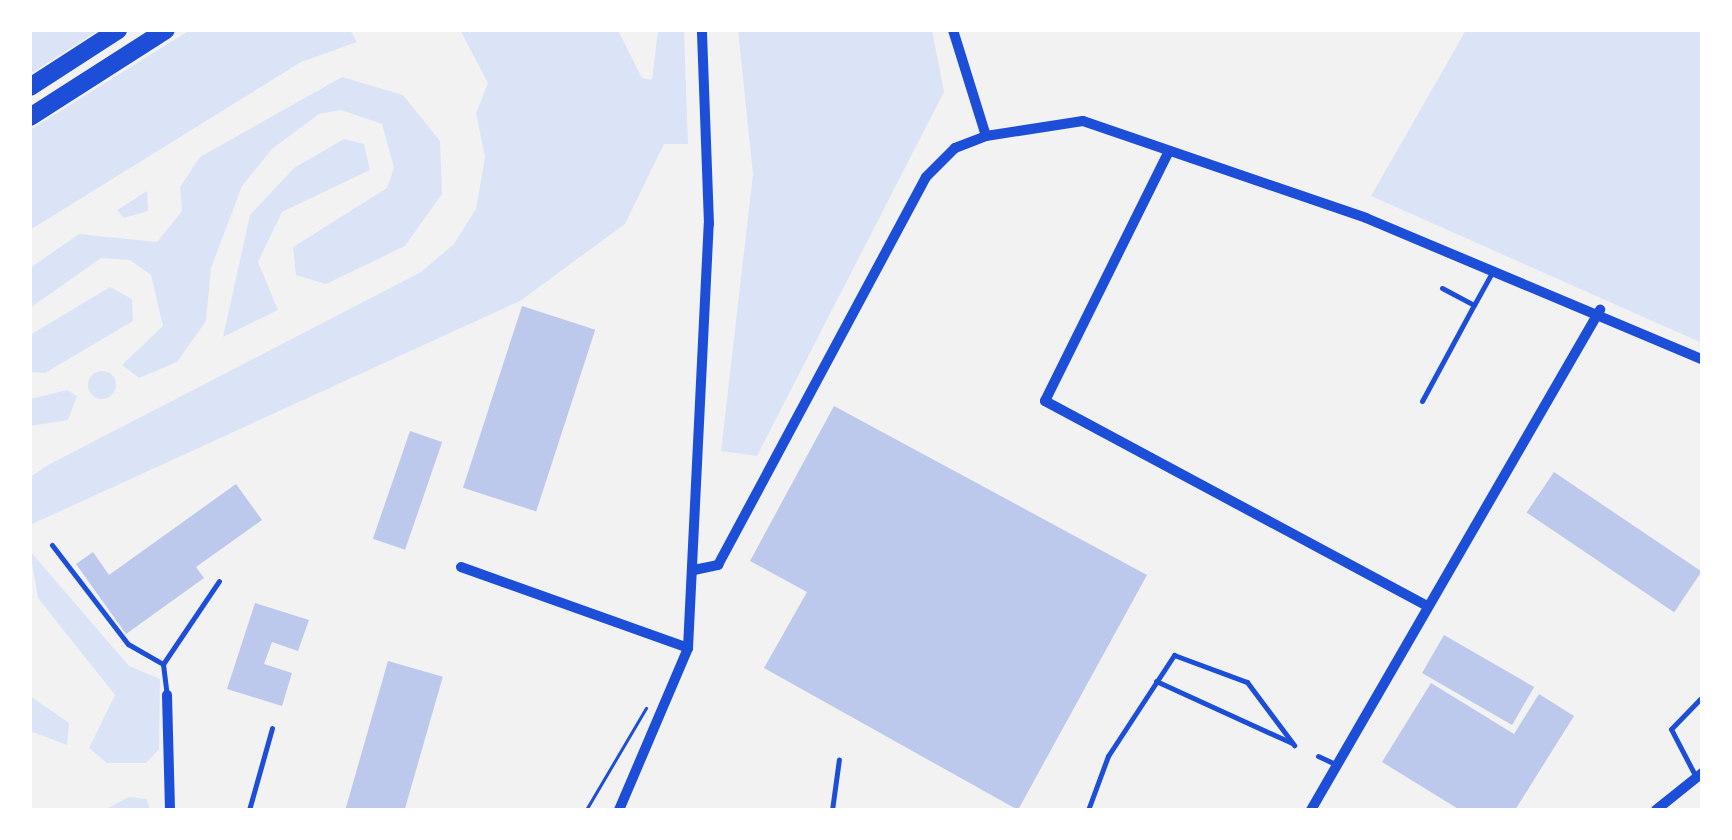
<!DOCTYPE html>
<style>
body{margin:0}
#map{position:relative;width:1732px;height:840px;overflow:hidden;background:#f2f2f2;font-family:Raleway,sans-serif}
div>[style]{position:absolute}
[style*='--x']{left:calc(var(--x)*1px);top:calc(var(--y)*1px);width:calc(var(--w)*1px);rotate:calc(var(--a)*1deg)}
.green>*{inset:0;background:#dbe4f7}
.round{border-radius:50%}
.building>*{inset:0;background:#bdc9ec;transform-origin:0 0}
.path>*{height:2.5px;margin:-1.25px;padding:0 1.25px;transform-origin:1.25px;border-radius:1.25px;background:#1d4ed8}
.service>*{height:5px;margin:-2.5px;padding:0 2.5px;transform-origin:2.5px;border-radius:2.5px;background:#1d4ed8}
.minor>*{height:10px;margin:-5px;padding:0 5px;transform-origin:5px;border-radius:5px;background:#1d4ed8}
.trunk>*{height:18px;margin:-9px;padding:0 9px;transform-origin:9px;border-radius:9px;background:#1d4ed8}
span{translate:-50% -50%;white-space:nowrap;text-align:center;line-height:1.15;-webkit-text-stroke:8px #fff;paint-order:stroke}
.frame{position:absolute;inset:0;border:32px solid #fff;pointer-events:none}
</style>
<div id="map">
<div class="green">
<i style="clip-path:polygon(30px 30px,99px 30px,30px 74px)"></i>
<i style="clip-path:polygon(190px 30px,350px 30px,357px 42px,301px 62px,30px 230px,30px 130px)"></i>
<i style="clip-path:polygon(460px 30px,618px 30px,642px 78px,652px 80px,658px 30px,684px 30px,688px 144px,664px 144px,625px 224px,520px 301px,30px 525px,30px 477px,48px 465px,421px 272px,454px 244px,476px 209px,485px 157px,476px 113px,488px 83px)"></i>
<i style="clip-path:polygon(738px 30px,932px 30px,944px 92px,757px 456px,721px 451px,753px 174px)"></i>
<i style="clip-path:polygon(1466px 30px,1702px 30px,1702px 343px,1371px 196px)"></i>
<i style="clip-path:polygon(342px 77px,403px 95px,440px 141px,442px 194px,405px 246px,326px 284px,296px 275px,293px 247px,387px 188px,394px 168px,382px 124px,341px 110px,319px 114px,272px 149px,242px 186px,211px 268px,206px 321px,177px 362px,139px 378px,122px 365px,163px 326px,151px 275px,130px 260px,101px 258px,30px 308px,30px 268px,79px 234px,157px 242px,182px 211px,180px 187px,200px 157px)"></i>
<i style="clip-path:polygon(344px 139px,364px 144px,370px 170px,282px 212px,258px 262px,278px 310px,223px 337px,250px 215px,294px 168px)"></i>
<i style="clip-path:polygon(147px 191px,148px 211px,124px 218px,117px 210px)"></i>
<i style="clip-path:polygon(110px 287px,132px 299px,133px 321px,45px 373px,30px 372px,30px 335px)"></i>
<i class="round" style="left:88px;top:371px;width:28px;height:28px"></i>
<i style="clip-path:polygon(67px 390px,77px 396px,68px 420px,30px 426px,30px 399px)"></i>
<i style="clip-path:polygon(30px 551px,129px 666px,160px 679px,159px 749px,146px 763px,107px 763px,89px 748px,115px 695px,38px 598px)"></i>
<i style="clip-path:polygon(30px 696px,69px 723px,67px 745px,30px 731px)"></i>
<i style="clip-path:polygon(129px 797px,147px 799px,150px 810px,104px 810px)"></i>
</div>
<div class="building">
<i style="left:522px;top:306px;width:77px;height:191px;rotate:18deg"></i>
<i style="clip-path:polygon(834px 406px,1147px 575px,1018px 810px,764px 668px,807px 592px,750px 561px)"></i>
<i style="left:410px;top:431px;width:34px;height:114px;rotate:19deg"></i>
<i style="left:1554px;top:472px;width:178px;height:49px;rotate:34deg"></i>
<i style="clip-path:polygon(236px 484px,262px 520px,196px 567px,204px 578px,126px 634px,76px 564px,93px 552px,109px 575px)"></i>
<i style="clip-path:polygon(255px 603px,309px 620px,298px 651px,272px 642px,264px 664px,292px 673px,282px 706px,227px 689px)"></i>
<i style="left:1444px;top:635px;width:104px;height:44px;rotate:30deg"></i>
<i style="left:388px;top:661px;width:57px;height:155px;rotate:16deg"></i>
<i style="clip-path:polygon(1431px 683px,1514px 734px,1539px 694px,1574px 716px,1515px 810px,1460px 810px,1382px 762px)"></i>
</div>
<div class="path">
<i style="--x:586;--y:810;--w:118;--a:-59.5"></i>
</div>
<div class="service">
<i style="--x:1442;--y:288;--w:36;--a:28"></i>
<i style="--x:1474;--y:305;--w:39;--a:-61"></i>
<i style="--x:1422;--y:401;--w:109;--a:-61.6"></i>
<i style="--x:52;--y:545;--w:125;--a:52.5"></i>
<i style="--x:128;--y:644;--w:40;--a:29.7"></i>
<i style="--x:163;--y:664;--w:100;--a:-56"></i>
<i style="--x:163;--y:664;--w:31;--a:83"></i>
<i style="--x:1156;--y:681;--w:149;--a:24.5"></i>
<i style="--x:1318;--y:756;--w:21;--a:25"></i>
<i style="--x:1696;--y:777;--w:54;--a:-117.5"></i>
<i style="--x:1671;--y:729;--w:45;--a:-45.9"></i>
<i style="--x:249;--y:810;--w:85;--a:-74.3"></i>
<i style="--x:832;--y:810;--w:51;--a:-82.2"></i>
<i style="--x:1088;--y:810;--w:58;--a:-69.7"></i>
<i style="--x:1108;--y:756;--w:121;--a:-56.8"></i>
<i style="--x:1174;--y:655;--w:78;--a:20.3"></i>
<i style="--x:1247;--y:682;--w:79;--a:53.3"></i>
</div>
<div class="minor">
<i style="--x:986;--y:136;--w:98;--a:-8.8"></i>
<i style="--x:1083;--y:121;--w:299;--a:18.9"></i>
<i style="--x:1366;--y:218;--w:364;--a:22.8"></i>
<i style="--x:1169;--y:151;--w:279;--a:116.4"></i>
<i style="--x:1045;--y:401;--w:434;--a:28.2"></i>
<i style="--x:461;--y:567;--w:241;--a:19.6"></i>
<i style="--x:694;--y:570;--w:25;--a:-12"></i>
<i style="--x:718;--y:565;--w:440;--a:-61.8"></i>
<i style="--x:926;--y:177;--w:41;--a:-45"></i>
<i style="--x:955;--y:148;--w:33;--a:-21"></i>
<i style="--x:986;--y:136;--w:111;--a:-107.3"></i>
<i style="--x:167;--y:695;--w:115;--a:88.5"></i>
<i style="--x:619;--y:810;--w:176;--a:-66.9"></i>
<i style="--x:688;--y:648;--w:425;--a:-87.2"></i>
<i style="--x:709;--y:224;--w:194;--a:-92.1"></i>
<i style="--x:1311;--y:810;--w:578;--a:-59.97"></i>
<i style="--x:1656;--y:810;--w:59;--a:-38.8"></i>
</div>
<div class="trunk">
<i style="--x:30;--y:87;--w:105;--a:-32.9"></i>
<i style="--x:30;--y:117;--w:161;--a:-32.6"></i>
</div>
<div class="frame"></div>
</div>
